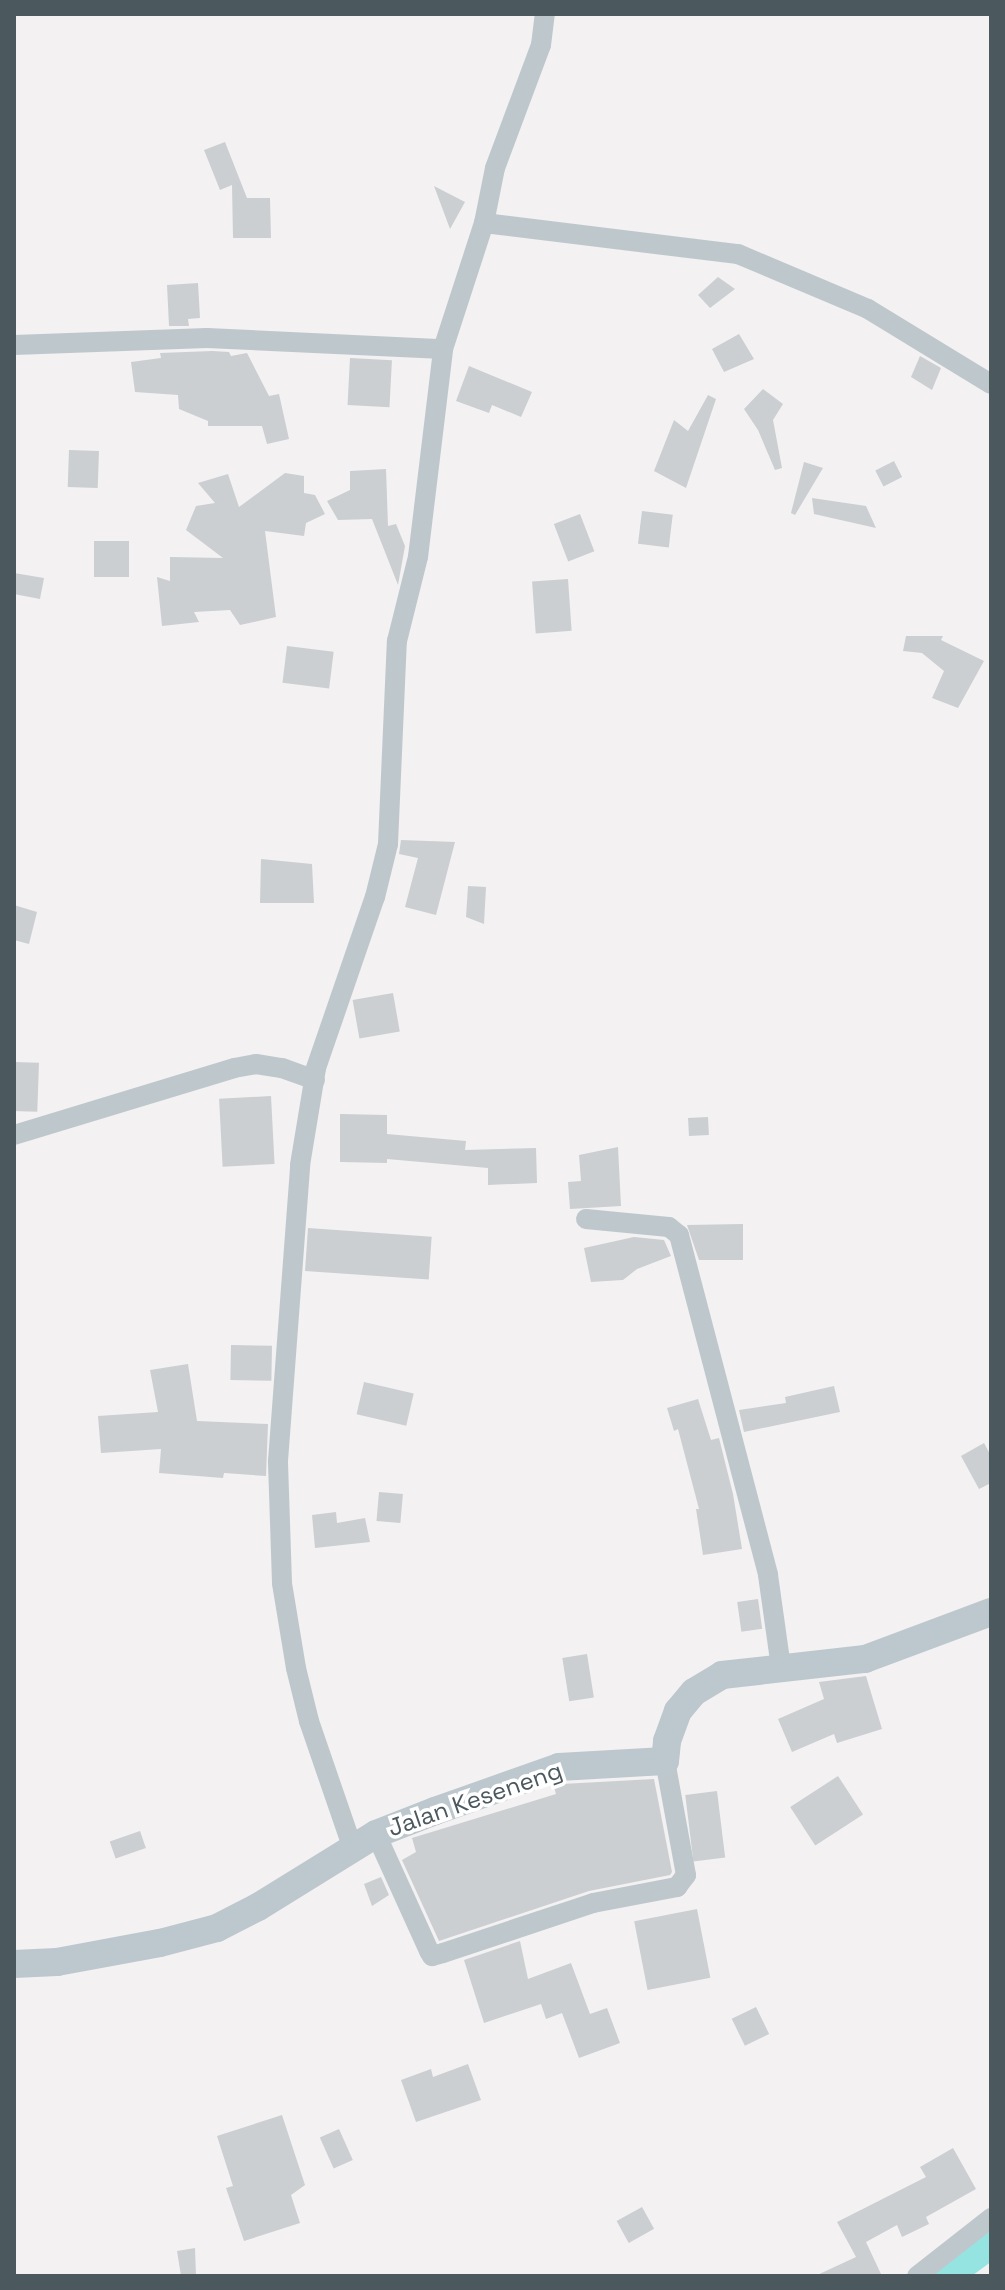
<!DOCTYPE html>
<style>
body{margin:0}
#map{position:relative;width:1005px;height:2290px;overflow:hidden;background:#f3f1f2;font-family:"Space Grotesk",sans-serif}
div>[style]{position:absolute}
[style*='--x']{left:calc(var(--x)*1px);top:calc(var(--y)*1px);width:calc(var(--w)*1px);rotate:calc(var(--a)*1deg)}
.river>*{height:40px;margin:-20px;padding:0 20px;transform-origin:20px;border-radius:20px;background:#96e4e2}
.building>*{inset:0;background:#cbcfd2;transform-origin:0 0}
.street>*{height:20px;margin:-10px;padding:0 10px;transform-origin:10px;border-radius:10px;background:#bec8cc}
.secondary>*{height:28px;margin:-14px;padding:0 14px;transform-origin:14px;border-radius:14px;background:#bcc8cd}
span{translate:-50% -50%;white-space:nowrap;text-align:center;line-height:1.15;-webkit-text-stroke:7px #fff;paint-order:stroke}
.street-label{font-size:24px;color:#4b585d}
.frame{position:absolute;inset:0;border:16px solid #4b585d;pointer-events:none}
</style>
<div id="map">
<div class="river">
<i style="--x:938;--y:2276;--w:66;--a:-36.3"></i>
</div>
<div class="building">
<i style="clip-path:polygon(225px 142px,247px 198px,270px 198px,271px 238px,233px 238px,232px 185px,220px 190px,204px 150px)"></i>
<i style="clip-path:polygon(434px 186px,465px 202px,450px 229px)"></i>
<i style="clip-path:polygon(718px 277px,735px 289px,710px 308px,698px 295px)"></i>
<i style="clip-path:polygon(198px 283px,200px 318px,188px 319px,189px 326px,169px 326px,167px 285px)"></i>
<i style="clip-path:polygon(739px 334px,754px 359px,724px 372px,712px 349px)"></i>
<i style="clip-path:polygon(212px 351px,229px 352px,231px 356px,247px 353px,269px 396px,279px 394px,289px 439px,267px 444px,262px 426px,208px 426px,208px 421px,179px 409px,178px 395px,135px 392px,131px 362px,161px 358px,160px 353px)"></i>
<i style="clip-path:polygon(920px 356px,941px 368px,932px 390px,911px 377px)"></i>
<i style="left:350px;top:358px;width:42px;height:47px;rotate:3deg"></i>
<i style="clip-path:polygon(469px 366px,532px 392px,521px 417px,492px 405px,489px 413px,456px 401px)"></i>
<i style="clip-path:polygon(763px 389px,783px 404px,773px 420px,782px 468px,775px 470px,758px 430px,744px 409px)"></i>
<i style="clip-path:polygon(708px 395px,716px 399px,686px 488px,654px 471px,674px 420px,688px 431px)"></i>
<i style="left:69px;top:450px;width:30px;height:37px;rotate:2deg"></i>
<i style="left:894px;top:461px;width:18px;height:21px;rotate:63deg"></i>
<i style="clip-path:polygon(804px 462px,823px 468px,795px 515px,791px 513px)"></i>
<i style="clip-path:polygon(386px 469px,388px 526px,396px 524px,405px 546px,398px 585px,372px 519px,338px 520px,327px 501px,350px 490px,350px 471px)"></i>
<i style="clip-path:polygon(285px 473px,304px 476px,304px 493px,315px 495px,325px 514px,306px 523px,304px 536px,265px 531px,276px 617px,240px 625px,230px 610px,194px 612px,199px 622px,162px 626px,157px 577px,170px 581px,170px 557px,223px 558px,186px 530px,196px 506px,215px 503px,198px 483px,228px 474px,239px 507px)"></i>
<i style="clip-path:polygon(812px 498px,866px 506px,876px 528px,814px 514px)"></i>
<i style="left:642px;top:511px;width:31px;height:33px;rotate:7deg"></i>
<i style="left:580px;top:514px;width:40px;height:28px;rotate:69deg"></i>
<i style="left:94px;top:541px;width:35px;height:36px"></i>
<i style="clip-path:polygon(14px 573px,44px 578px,40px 599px,14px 594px)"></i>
<i style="left:568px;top:579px;width:52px;height:36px;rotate:86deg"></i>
<i style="clip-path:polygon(906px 636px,943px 636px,941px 640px,984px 661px,958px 708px,932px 698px,944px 671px,922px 653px,903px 651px)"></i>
<i style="left:287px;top:646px;width:47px;height:37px;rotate:7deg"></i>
<i style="clip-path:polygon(401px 840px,455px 842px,436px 915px,405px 907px,418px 858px,399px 854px)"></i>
<i style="clip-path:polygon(261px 859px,312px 864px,314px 903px,260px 903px)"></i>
<i style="clip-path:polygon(468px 886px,486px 887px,484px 924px,466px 917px)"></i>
<i style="clip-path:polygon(14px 905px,37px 912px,29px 944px,14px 940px)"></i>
<i style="left:393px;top:993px;width:39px;height:41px;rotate:80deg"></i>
<i style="left:14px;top:1062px;width:25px;height:49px;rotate:2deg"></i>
<i style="left:271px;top:1096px;width:68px;height:52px;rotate:87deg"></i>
<i style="clip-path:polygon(340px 1114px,387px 1115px,387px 1134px,466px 1141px,465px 1150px,536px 1148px,537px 1183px,488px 1185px,488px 1168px,387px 1159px,387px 1163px,340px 1162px)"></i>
<i style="left:708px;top:1117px;width:18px;height:20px;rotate:87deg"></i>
<i style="clip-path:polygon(618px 1147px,621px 1206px,570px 1209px,568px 1182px,581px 1181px,579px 1155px)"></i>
<i style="clip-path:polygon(743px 1224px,743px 1260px,699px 1260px,687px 1225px)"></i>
<i style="left:308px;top:1228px;width:124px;height:43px;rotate:4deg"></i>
<i style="clip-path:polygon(634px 1237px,664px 1240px,671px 1256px,637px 1269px,623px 1280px,591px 1282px,584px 1248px)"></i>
<i style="left:231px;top:1345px;width:41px;height:35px;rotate:1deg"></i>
<i style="clip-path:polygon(188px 1364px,197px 1421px,268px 1424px,266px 1476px,224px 1473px,223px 1478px,159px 1473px,161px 1449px,101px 1453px,98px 1416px,158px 1412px,150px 1370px)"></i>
<i style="left:364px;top:1382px;width:51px;height:33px;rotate:13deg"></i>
<i style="clip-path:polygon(834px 1386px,840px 1412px,744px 1432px,739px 1410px,786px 1403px,785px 1397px)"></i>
<i style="clip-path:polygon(698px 1399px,711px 1440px,719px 1438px,733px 1494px,742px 1549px,703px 1555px,696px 1509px,699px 1509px,678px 1429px,674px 1431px,667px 1408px)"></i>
<i style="clip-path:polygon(984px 1443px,991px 1456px,991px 1483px,979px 1489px,961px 1456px)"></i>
<i style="left:379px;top:1492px;width:24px;height:29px;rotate:5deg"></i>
<i style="clip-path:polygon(336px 1512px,337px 1523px,365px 1518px,370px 1542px,315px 1548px,312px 1515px)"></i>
<i style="left:758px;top:1599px;width:30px;height:21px;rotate:82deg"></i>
<i style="left:587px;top:1654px;width:44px;height:25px;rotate:81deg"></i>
<i style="clip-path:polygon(866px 1676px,882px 1729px,837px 1743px,834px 1734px,792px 1752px,778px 1719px,824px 1699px,819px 1682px)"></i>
<i style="left:838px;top:1776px;width:46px;height:57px;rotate:57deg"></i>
<i style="clip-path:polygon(654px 1779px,672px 1872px,670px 1875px,589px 1891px,439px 1941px,402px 1860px,416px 1852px,412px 1838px,556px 1794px,554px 1787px,562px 1784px)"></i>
<i style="left:717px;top:1791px;width:67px;height:32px;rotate:83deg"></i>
<i style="left:140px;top:1831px;width:18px;height:32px;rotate:71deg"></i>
<i style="clip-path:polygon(381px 1877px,389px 1895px,372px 1906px,364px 1884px)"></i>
<i style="left:697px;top:1909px;width:70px;height:64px;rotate:79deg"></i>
<i style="clip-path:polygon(520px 1941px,528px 1979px,571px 1963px,590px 2014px,607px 2008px,620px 2043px,579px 2058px,562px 2013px,546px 2019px,541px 2004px,484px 2023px,464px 1960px)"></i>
<i style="left:756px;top:2007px;width:30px;height:27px;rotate:64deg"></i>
<i style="clip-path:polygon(468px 2064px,481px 2100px,416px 2122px,401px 2080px,431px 2069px,433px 2077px)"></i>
<i style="clip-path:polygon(282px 2115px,305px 2185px,291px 2195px,300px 2223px,244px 2241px,226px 2188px,233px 2186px,217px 2136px)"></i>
<i style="left:339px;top:2129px;width:34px;height:21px;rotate:66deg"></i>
<i style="clip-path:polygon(953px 2148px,976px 2189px,926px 2217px,929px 2224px,902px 2237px,897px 2225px,866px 2242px,881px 2274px,815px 2276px,856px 2257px,837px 2222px,926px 2177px,920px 2167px)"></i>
<i style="left:642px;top:2207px;width:25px;height:29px;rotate:61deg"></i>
<i style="clip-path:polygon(195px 2248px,196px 2276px,181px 2276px,177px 2251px)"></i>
</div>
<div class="street">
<i style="--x:484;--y:223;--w:256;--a:7"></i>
<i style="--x:738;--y:254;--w:141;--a:22.9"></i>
<i style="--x:868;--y:309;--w:144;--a:31.4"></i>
<i style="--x:14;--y:345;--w:193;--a:-2.1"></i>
<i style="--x:207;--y:338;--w:236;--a:2.7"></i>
<i style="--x:14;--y:1135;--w:230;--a:-16.9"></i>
<i style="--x:234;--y:1068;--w:22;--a:-10"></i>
<i style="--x:256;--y:1064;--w:26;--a:9"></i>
<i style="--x:282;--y:1068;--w:35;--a:20"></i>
<i style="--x:586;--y:1219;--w:83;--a:5.5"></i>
<i style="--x:669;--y:1227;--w:13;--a:39"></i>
<i style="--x:679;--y:1235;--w:351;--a:75.3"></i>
<i style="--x:768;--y:1575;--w:94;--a:82"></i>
<i style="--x:376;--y:1834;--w:128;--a:65.6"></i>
<i style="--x:429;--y:1951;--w:6;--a:59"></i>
<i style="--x:432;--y:1956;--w:11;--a:-15"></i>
<i style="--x:443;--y:1953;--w:158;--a:-18.4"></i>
<i style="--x:593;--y:1903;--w:86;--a:-10.8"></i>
<i style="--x:677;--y:1887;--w:15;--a:-53"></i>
<i style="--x:686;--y:1875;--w:116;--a:-100.4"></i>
<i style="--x:353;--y:1849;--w:135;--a:-109"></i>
<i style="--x:309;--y:1721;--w:55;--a:-103.8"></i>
<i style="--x:296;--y:1668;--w:86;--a:-99.4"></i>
<i style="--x:282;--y:1583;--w:122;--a:-91.9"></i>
<i style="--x:278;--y:1461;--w:297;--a:-85.7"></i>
<i style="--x:300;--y:1165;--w:98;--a:-80.6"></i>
<i style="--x:316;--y:1068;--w:181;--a:-71"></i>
<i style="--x:375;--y:897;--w:55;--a:-76.2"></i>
<i style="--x:388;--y:844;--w:203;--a:-87.5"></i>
<i style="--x:397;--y:641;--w:87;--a:-76"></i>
<i style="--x:418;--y:557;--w:209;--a:-83.1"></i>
<i style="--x:443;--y:349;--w:133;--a:-72"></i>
<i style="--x:484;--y:223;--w:56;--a:-78.7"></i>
<i style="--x:495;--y:168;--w:131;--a:-69.5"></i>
<i style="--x:541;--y:45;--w:31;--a:-83"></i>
<i style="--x:917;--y:2276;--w:94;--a:-38.1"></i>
</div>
<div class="secondary">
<i style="--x:14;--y:1964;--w:43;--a:-2.7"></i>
<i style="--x:57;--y:1962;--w:105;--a:-10.5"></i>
<i style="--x:160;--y:1943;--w:59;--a:-14.7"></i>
<i style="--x:217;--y:1928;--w:46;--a:-27.1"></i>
<i style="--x:258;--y:1907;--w:139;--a:-31.7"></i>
<i style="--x:376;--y:1834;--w:63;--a:-21.3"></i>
<i style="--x:435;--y:1811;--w:132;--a:-19.5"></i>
<i style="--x:559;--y:1767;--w:106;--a:-3.2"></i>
<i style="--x:665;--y:1761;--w:20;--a:-84"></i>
<i style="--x:667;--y:1741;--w:32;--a:-70"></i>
<i style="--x:678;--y:1711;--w:25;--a:-50"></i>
<i style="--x:694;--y:1692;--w:33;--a:-31"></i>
<i style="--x:722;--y:1675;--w:144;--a:-6.4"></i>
<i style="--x:865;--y:1659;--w:134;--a:-20.5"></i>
</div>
<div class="street-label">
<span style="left:475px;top:1799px;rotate:-19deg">Jalan Keseneng</span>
</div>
<div class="frame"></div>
</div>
